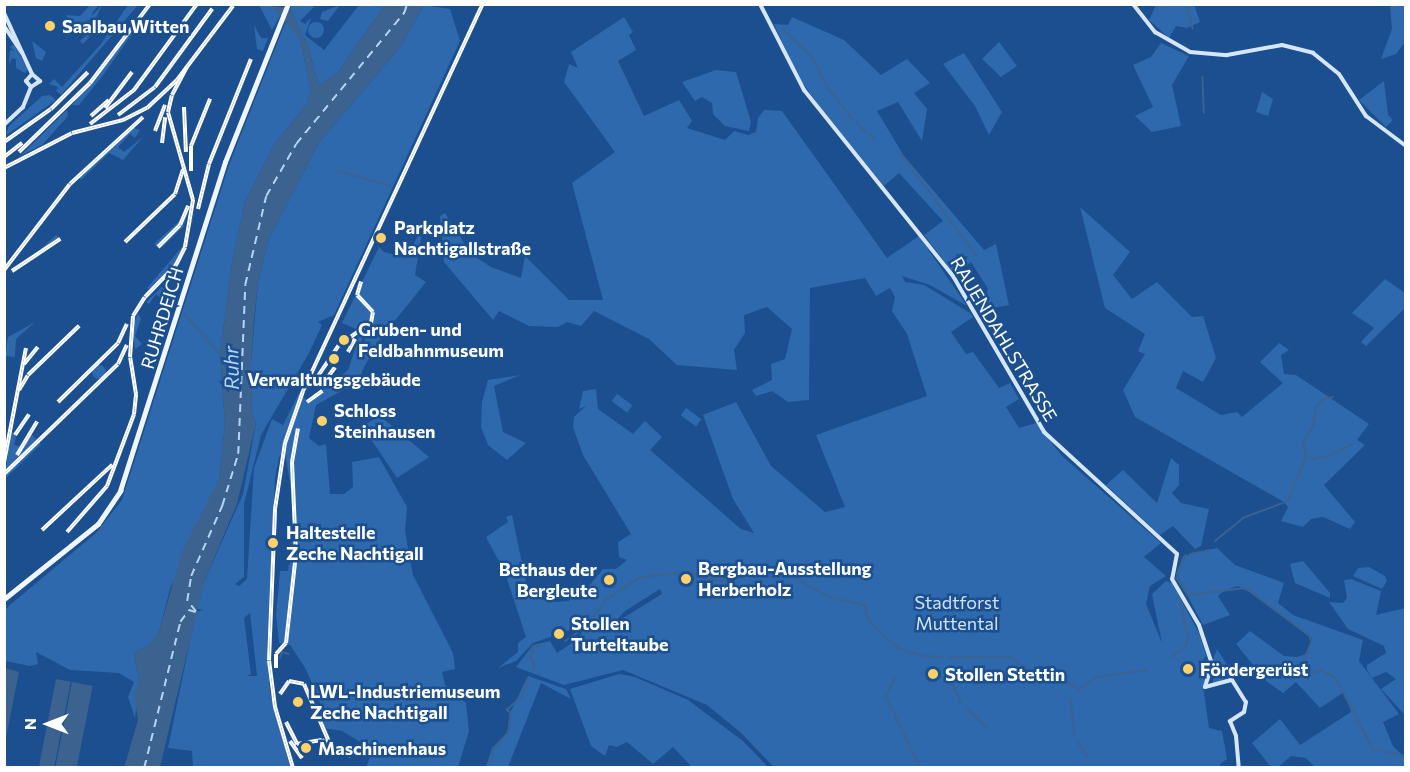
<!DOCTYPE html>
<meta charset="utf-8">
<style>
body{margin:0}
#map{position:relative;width:1410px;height:772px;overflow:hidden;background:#1b4f8f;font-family:Commissioner,sans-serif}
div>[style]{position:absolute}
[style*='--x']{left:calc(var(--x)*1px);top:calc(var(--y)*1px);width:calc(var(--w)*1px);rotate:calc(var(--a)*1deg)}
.green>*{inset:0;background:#2e69ad;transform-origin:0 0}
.round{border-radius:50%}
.water>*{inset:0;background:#3c6290;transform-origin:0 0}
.stream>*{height:1.5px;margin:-0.75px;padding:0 0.75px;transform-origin:0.75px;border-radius:0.75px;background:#3c6290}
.ferry>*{height:1.5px;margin-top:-0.75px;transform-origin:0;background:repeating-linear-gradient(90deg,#b5d3f5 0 8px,transparent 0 14px)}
.secondary>*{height:4px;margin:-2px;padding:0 2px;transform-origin:2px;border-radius:2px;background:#d6e6fa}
.primary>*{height:4.5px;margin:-2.25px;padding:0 2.25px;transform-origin:2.25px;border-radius:2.25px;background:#f0f6ff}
.rail>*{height:4px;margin-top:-2px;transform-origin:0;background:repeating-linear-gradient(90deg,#1b4f8f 0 4.5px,#fff 0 9px);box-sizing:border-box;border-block:2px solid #fff}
.dots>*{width:16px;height:16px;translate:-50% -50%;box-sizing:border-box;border:3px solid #1b4f8f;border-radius:50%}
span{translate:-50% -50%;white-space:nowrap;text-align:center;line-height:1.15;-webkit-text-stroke:5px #1b4f8f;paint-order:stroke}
.poi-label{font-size:18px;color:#fff;font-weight:700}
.left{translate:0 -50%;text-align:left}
.right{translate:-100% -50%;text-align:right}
.street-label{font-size:18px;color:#fff}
.park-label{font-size:18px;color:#cfe3fa}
.water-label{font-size:20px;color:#b5d3f5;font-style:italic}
.frame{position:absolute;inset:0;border:6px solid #fff;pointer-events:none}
.north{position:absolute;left:18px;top:694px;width:60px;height:60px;-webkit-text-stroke:4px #1b4f8f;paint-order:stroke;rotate:270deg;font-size:16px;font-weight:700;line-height:24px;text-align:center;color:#fff}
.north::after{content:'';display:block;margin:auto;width:21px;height:27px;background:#fff;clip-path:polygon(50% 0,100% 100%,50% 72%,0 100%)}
</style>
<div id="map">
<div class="green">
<i style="clip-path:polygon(1194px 4px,1200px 22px,1187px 28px,1176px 26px,1169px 38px,1149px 20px,1156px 5px)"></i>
<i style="clip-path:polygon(90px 5px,99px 5px,93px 12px,92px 16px,102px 5px,95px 20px,85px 20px,92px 22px,92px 27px,95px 20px,99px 23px,94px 30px,91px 28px,92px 34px,83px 44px,80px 41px,87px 34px,82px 31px,74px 34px,89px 24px,73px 33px,66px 15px,80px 16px)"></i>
<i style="clip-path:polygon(128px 5px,138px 5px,61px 95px,56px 91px,58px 87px,49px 84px,54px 79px,62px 87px,101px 44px)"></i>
<i style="clip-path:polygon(152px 5px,104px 74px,79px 105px,72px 105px)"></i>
<i style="clip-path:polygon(259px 5px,271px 5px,281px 14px,272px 30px)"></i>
<i style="clip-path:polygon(292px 5px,316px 5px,300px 21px,305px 24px,311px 18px,305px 35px,324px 50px,359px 5px,385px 5px,338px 72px,319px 86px,308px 46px,290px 9px)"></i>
<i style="clip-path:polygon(340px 5px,328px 21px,320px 19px,322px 12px)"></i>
<i style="clip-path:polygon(evenodd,424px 5px,450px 9px,460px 41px,334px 315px,318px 322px,322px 325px,309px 353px,261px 435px,244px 504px,244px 577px,235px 584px,239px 586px,247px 579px,254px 468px,272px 419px,283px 425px,299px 393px,308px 401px,348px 370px,361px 331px,342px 323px,379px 247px,384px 252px,406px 258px,423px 227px,415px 275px,426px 282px,377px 343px,362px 371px,363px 390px,345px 389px,316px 405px,309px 438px,319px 446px,326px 444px,330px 494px,344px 494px,353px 487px,352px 462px,379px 457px,407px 507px,405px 531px,413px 575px,453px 653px,455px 669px,442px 672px,445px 685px,466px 703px,469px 731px,458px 767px,366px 767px,372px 753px,367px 746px,342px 731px,324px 728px,319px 698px,304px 666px,290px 645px,279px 643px,276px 615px,280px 571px,288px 571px,295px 515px,285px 452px,279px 457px,275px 478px,267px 651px,270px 692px,290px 767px,193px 767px,192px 751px,168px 748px,196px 612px,204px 610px,197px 609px,204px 582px,243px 494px,256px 423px,252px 414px,251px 363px,258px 281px,269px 239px,318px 144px,401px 46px,424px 5px,250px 613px,257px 676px,247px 676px,251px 674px,244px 618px,250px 613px)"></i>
<i style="clip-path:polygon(1390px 5px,1405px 5px,1405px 42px,1396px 54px,1381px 59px,1392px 29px)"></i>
<i style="clip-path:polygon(evenodd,624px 17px,633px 32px,629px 35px,636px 50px,618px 61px,644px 116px,679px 100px,692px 121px,687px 128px,725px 140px,734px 131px,748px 135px,756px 132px,758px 118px,764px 110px,782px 111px,887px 258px,919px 236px,967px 306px,930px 285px,902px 276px,905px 282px,924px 285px,970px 313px,973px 317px,951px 332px,966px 354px,973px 352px,999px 388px,1010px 383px,1019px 399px,1006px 407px,1019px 428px,1036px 423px,1062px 456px,1161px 543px,1144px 557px,1166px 576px,1150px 586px,1146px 604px,1162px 643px,1152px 594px,1166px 581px,1172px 583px,1199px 633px,1210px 668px,1203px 686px,1209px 728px,1222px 731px,1227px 759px,1220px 764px,1221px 767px,774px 767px,740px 732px,707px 705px,623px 670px,564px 685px,516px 667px,533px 645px,550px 641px,557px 653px,578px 639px,587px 624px,533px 643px,516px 661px,498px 668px,518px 652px,518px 643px,526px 637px,505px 573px,486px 537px,508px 522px,506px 517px,512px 515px,528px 592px,539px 587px,555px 602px,569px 601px,580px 582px,588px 587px,603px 569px,616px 569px,627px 560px,619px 557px,618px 542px,631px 534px,583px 455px,573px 427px,574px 417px,586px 406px,579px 409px,583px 391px,596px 389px,598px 409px,633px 434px,645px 421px,662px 437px,650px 450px,741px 529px,754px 533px,733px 499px,703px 415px,736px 402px,771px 466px,825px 512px,845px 507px,816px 435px,927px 396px,907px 334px,892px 311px,895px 297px,890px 288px,876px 296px,865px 278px,810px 288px,809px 400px,788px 402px,772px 391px,756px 396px,752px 390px,772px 380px,771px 364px,785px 359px,792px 329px,767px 307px,744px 315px,745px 333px,734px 350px,737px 370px,677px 365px,649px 339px,594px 311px,581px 326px,567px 322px,558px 327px,529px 326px,499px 311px,493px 320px,444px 262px,440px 216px,445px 213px,471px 254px,491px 267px,521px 278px,525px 256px,569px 300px,603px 300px,572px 183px,615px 152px,564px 82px,569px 64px,578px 68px,571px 52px,624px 17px,660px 589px,662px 594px,612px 625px,625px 611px,660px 589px)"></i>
<i style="clip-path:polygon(792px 17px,844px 40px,881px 75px,907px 59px,930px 83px,914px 93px,927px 109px,922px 141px,898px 102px,877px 111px,904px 156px,984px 250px,996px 244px,1009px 305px,988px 309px,987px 287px,971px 262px,955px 275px,924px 235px,943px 221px,899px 173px,884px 186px,820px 107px,797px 75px,774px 24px,788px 25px)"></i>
<i style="clip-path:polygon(286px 21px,300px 39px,311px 89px,307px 104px,274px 145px,245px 202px,232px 263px,220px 354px,225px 424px,219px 480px,170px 589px,159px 632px,151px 643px,134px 653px,139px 680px,135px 718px,128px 697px,134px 682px,119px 673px,70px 670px,36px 652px,38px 664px,30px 666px,5px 661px,4px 610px,96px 533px,122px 500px,229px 165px)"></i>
<i class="round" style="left:308px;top:22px;width:16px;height:16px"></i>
<i style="clip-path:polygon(254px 25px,261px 38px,268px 38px,263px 51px,257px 49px)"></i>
<i style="clip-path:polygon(32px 41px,46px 52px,42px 61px,36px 58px)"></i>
<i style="clip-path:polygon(999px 42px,1017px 66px,1001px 77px,982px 59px)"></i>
<i style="clip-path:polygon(1161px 43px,1189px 56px,1172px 85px,1181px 126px,1152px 132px,1135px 116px,1153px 107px,1133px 65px,1151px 57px)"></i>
<i style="clip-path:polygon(14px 44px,28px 69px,25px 73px,16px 68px,16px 59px,12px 58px,9px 65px,10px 50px,14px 51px,10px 47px)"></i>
<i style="clip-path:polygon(964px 53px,1002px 112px,989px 135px,975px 106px,943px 64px)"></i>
<i style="clip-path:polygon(716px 70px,736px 72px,751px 122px,749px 131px,725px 126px,713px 114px,712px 103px,702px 97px,695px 101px,682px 82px)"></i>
<i style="clip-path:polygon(1384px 81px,1388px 115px,1393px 120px,1386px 127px,1359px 100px)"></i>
<i style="clip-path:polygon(1262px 92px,1273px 99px,1268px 116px,1256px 112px)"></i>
<i style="clip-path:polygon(50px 95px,56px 100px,5px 136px,9px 126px,42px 96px)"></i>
<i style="clip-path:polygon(67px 110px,68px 116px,42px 145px,20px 156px)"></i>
<i style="clip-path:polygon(134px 128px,140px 130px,135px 138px,130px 134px,118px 147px,124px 152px,143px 137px,123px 160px,109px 153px,81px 180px,79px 177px,128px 129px)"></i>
<i style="clip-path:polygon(1080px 207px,1130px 252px,1113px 275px,1132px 299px,1157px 282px,1192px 317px,1203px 316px,1216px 358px,1203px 382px,1183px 371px,1176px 388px,1221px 415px,1237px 412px,1242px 417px,1283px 383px,1260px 362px,1279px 343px,1289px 350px,1281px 355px,1284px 374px,1296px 375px,1369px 424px,1357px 440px,1365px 445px,1324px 485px,1355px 522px,1350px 529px,1323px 517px,1311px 519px,1303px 527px,1281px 521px,1288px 507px,1284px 502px,1135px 417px,1123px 390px,1145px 354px,1138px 351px,1145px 334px,1105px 308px)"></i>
<i style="clip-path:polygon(196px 208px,181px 260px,160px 283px,151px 290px,147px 288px,182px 247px)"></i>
<i style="clip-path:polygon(188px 213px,183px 227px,160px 249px,154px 244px)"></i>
<i style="clip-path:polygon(56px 235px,61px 239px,32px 261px,31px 258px)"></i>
<i style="clip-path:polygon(1385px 279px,1405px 293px,1405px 308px,1366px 346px,1361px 342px,1374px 328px,1352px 313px)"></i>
<i style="clip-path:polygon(162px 287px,172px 298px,171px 304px,168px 306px,156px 294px,149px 304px,146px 302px)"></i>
<i style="clip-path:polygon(138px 313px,141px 319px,135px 336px,142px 344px,135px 349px,132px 327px)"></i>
<i style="clip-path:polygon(35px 322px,16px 339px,15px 357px,5px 356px,8px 337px)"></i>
<i class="round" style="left:92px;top:365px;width:14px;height:14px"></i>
<i style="clip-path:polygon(520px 375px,494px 386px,503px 432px,526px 443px,507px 460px,488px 445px,481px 427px,482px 402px,488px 380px)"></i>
<i style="left:617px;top:394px;width:19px;height:9px;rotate:36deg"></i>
<i style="left:686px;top:408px;width:19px;height:9px;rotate:36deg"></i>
<i style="clip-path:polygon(380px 416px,429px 457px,397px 478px,362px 426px)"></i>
<i style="clip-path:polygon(10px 432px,17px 433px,14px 445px,22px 447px,29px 432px,41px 444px,5px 479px)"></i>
<i style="clip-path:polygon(1171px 458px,1179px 465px,1179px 485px,1172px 493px,1181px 503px,1209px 509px,1201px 546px,1195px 549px,1173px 526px,1160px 535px,1106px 485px,1123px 470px,1157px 503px)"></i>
<i style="clip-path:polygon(1217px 548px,1235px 565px,1284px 583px,1278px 603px,1293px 615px,1363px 640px,1359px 661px,1399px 714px,1383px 722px,1393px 746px,1405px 758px,1405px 767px,1315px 767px,1306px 758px,1291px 756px,1278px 767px,1271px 767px,1252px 743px,1280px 719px,1300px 745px,1351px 712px,1344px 692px,1320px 708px,1296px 682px,1283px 693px,1266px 681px,1236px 644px,1250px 631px,1284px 656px,1297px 657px,1306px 654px,1312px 638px,1249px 592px,1238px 586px,1225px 590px,1218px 596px,1230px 615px,1203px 625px,1176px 574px,1183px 556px)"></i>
<i style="clip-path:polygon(1303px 561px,1330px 593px,1330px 598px,1295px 583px,1290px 564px)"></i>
<i style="clip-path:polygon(1369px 567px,1385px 576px,1387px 581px,1382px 589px,1353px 576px,1358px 568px)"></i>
<i style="clip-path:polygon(1351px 579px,1381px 591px,1376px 615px,1405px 608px,1405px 715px,1381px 689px,1396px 679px,1386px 672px,1372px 678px,1367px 670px,1367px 665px,1386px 653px,1384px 646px,1348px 629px,1329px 602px,1343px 603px,1347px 598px,1344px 580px)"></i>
<i style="clip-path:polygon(1217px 649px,1234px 675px,1213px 684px,1213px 659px)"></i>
<i style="clip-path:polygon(619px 674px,635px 677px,688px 700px,743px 741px,768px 767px,692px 767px,673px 747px,653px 764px,627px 742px,617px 747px,609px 745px,605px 756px,591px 746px,570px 689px)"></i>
<i style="clip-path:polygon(528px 676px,566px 689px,571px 699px,541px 683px,508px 767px,486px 767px,492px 748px,508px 732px,509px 715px)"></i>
</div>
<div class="water">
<i style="clip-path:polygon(271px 5px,290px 9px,308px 46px,319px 86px,338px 72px,385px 5px,424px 5px,401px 46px,318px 144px,269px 239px,258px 281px,254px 320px,251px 363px,252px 414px,256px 423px,237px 504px,204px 582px,160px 767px,124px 768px,138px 720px,134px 694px,139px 680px,134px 653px,151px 643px,159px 632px,182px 551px,219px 480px,225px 424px,220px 354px,232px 263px,245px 202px,274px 145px,307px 104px,311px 89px,300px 39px)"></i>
<i style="clip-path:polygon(5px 668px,19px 672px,5px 743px,4px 668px)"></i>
<i style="left:56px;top:679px;width:15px;height:90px;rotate:11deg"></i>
<i style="left:72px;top:682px;width:21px;height:87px;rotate:11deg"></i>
</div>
<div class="stream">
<i style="--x:1187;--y:4;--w:25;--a:76"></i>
<i style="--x:1405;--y:20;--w:2;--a:63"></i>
<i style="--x:783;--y:29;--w:42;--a:44"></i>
<i style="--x:813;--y:58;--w:32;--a:64"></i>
<i style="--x:827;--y:87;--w:41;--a:50.9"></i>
<i style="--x:1203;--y:77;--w:36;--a:88"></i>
<i style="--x:857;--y:122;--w:12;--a:48"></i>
<i style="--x:870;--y:134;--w:8;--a:50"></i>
<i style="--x:900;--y:154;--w:53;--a:51.8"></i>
<i style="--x:304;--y:166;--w:7;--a:16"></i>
<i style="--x:338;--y:171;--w:55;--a:15.8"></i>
<i style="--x:935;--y:200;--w:70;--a:53.1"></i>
<i style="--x:184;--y:313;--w:52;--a:48.1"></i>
<i style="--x:1306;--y:456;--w:8;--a:23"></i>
<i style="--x:1313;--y:459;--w:15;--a:-11"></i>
<i style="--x:1328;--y:456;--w:26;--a:-25"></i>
<i style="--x:1215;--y:541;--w:36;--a:-39"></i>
<i style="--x:1243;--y:518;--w:48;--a:-20.7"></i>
<i style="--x:1288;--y:501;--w:48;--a:-68.2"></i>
<i style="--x:1306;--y:456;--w:12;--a:-104"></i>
<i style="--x:1303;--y:444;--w:23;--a:-61"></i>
<i style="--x:1314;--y:424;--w:16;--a:-83"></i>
<i style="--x:1316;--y:408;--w:10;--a:-53"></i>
<i style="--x:1322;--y:400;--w:11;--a:-15"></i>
<i style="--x:1190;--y:554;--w:20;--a:-11"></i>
<i style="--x:1186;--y:555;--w:25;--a:111"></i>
<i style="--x:1177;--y:578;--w:20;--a:57"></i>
<i style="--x:757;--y:570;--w:19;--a:-6"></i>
<i style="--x:776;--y:568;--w:61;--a:28.2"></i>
<i style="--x:830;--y:597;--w:36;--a:13"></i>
<i style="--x:865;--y:605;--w:16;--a:76"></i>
<i style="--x:869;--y:621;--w:40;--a:43"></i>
<i style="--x:898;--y:648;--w:25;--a:18"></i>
<i style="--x:922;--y:656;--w:20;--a:3"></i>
<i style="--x:740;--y:578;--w:15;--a:-32"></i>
<i style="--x:708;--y:579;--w:23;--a:5"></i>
<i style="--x:1187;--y:595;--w:59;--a:-6.8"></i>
<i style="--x:1246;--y:588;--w:80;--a:36.9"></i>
<i style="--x:1310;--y:636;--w:6;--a:72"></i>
<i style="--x:1312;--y:642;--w:23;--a:113"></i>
<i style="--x:1303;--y:663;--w:16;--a:40"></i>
<i style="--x:1315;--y:673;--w:7;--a:-27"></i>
<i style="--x:1321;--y:670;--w:17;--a:28"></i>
<i style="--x:1336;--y:678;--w:80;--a:62.5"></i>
<i style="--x:1373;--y:749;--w:34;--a:12"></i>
<i style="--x:565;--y:641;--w:22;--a:-34"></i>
<i style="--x:583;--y:629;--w:38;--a:-51"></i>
<i style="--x:607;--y:599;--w:40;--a:-32.9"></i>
<i style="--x:641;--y:577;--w:50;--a:-5.7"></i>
<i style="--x:691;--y:572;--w:16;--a:22"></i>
<i style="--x:949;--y:657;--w:61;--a:0"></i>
<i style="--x:1010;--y:657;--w:26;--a:36"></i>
<i style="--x:1031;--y:672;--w:30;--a:12"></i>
<i style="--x:1060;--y:678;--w:22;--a:30"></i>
<i style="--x:1079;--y:689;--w:22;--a:-34"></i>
<i style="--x:1097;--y:677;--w:52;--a:-7.7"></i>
<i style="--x:1171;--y:657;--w:17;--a:-33"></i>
<i style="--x:1185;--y:648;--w:10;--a:-73"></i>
<i style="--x:1188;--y:638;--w:40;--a:-102"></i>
<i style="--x:280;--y:658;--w:6;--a:-72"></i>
<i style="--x:282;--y:652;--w:7;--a:16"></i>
<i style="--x:533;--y:670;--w:4;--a:-63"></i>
<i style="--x:535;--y:666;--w:9;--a:-122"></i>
<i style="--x:530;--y:658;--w:12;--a:-70"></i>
<i style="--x:534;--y:647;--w:10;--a:-11"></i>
<i style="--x:950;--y:676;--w:29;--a:68"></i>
<i style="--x:896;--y:678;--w:21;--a:119"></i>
<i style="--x:886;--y:696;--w:80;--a:64.1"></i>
<i style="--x:1071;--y:699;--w:36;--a:84"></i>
<i style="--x:967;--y:709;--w:27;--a:42"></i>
<i style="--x:1078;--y:742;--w:17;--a:57"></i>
<i style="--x:1093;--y:764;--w:6;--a:45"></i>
<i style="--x:489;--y:768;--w:18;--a:-77"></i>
<i style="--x:493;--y:750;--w:23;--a:-49"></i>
<i style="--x:508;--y:733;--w:19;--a:-81"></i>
<i style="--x:511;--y:714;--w:6;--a:-135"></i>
<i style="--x:507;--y:710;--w:21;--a:-43"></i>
<i style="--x:522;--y:696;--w:17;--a:-69"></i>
</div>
<div class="ferry">
<i style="--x:144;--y:768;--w:150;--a:-76.1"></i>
<i style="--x:180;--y:622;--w:15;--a:-53"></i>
<i style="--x:189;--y:610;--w:7;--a:16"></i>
<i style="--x:196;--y:612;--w:14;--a:-129"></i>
<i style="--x:187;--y:601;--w:25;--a:-81"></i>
<i style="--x:191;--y:576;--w:77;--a:-66.1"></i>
<i style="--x:222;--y:506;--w:54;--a:-72.9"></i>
<i style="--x:238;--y:454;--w:169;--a:-87.6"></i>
<i style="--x:245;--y:285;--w:91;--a:-76.7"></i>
<i style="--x:266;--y:196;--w:60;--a:-60"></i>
<i style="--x:296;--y:144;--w:170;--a:-50.5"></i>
<i style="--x:404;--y:13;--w:9;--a:-72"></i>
</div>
<div class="secondary">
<i style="--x:760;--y:4;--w:97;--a:62.9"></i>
<i style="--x:804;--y:90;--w:238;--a:51.3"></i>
<i style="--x:953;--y:276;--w:181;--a:59.7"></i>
<i style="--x:1044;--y:432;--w:180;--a:42.5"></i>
<i style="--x:1177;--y:554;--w:25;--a:101"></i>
<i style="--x:1172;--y:579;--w:53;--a:59.6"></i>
<i style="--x:1199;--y:625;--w:41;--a:71.6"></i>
<i style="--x:1212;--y:664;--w:24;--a:107"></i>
<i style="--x:1205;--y:687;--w:28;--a:-15"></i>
<i style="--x:1232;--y:680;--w:26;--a:58"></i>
<i style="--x:1246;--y:702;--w:10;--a:101"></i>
<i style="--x:1244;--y:712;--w:17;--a:147"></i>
<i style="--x:1230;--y:721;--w:16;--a:68"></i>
<i style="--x:1236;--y:736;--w:32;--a:85"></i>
<i style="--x:1133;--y:4;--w:36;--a:52"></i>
<i style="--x:1155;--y:32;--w:40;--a:29.7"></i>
<i style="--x:1190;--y:52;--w:37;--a:5"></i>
<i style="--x:1227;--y:55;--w:56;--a:-10.3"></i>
<i style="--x:1282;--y:45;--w:32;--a:14"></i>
<i style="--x:1313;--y:53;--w:33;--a:39"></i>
<i style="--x:1339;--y:74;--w:50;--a:57.3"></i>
<i style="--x:1366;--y:116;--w:50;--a:36.9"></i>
<i style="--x:4;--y:13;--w:67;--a:65.3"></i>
<i style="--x:32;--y:74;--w:11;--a:41"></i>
<i style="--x:40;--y:81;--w:11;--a:146"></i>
<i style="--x:31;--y:87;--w:22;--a:112"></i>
<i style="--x:23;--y:107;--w:26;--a:137"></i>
<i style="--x:4;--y:26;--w:32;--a:56"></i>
<i style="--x:31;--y:87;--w:8;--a:-130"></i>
<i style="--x:26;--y:81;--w:9;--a:-49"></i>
</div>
<div class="primary">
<i style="--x:4;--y:599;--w:120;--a:-38.6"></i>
<i style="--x:98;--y:524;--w:40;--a:-56"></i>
<i style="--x:120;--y:491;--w:345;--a:-72.3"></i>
<i style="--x:225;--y:162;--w:170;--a:-68.3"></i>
</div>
<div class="rail">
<i style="--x:184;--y:107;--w:45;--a:87.5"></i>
<i style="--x:105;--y:108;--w:45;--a:-53.1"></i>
<i style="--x:118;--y:115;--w:46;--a:-37.1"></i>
<i style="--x:155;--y:87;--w:97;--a:-53.8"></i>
<i style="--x:91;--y:116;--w:24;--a:-42"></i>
<i style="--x:90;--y:124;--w:56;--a:-37.7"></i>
<i style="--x:134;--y:90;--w:107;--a:-53.8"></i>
<i style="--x:155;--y:131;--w:28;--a:-69"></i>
<i style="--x:4;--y:142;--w:57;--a:-35.1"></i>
<i style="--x:51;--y:109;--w:52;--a:-45"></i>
<i style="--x:162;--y:143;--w:26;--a:-83"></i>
<i style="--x:19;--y:152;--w:99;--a:-44.2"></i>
<i style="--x:90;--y:83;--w:99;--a:-52.8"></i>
<i style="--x:4;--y:157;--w:23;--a:-38"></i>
<i style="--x:4;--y:168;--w:76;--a:-27.2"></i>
<i style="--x:72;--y:133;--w:53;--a:-14.3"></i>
<i style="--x:123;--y:120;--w:27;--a:-27"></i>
<i style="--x:147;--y:108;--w:41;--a:-43"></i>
<i style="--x:177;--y:80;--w:93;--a:-52.9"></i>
<i style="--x:191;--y:171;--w:25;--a:-90"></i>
<i style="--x:191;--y:146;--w:51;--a:-68"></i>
<i style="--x:198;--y:209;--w:46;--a:-76.3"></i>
<i style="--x:209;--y:164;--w:113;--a:-68.2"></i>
<i style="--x:125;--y:242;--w:69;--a:-43.8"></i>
<i style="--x:175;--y:194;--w:26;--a:-72"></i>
<i style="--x:158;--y:247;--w:31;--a:-45"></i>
<i style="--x:180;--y:225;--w:21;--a:-67"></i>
<i style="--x:4;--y:270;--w:108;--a:-52.5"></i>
<i style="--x:70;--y:184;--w:99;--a:-42.5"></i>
<i style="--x:12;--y:271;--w:58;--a:-33.7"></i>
<i style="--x:348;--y:352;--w:15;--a:-62"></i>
<i style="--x:24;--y:364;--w:22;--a:-51"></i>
<i style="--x:318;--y:376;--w:37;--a:-56"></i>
<i style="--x:339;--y:345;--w:39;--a:-35"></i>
<i style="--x:371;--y:323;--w:11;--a:-80"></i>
<i style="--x:373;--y:312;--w:23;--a:-133"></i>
<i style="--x:357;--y:295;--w:14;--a:-73"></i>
<i style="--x:325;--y:381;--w:17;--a:-54"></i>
<i style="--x:19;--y:390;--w:17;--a:-59"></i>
<i style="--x:28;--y:375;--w:71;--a:-43.9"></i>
<i style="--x:58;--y:402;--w:84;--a:-44.5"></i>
<i style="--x:118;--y:343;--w:21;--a:-65"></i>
<i style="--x:307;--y:402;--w:19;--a:-36"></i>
<i style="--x:15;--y:435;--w:25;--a:-56"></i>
<i style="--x:17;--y:455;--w:39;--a:-59"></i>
<i style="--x:4;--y:462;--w:116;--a:-79.1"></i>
<i style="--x:4;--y:474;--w:158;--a:-44"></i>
<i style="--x:118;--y:364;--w:21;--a:-65"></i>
<i style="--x:42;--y:530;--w:96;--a:-42.9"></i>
<i style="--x:67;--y:532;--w:61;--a:-49"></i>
<i style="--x:107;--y:486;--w:77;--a:-69.4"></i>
<i style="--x:134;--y:414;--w:20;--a:-84"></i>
<i style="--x:136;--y:394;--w:37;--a:-99"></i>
<i style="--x:130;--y:357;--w:41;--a:-85.8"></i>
<i style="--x:133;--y:316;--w:22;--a:-58"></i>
<i style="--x:145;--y:297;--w:45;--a:-45.9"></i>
<i style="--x:176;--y:265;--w:20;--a:-63"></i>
<i style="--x:185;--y:247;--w:48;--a:-80.3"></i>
<i style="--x:193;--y:200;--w:91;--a:-105.9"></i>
<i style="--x:168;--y:112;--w:17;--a:-77"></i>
<i style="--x:172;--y:95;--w:32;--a:-62"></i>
<i style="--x:276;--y:668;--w:14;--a:-90"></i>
<i style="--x:276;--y:654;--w:15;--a:-48"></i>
<i style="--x:286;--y:643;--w:90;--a:-83.6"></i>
<i style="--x:296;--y:554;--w:92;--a:-92.5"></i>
<i style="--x:292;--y:462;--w:34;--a:-80"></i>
<i style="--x:280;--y:694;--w:16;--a:-55"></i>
<i style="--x:289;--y:681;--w:15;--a:11"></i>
<i style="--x:304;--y:684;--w:65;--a:66.6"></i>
<i style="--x:286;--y:722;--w:25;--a:63"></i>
<i style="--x:297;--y:744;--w:25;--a:-9"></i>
<i style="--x:322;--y:740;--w:33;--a:29"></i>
<i style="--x:290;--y:741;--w:21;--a:55"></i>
<i style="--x:293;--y:768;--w:64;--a:-106.4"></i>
<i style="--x:275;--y:707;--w:47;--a:-97.3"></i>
<i style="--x:269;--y:660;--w:151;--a:-87.7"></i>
<i style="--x:275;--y:509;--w:67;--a:-81.4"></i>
<i style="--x:285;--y:443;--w:55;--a:-70.9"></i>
<i style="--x:303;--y:391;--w:427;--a:-65.1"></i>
</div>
<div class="dots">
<i style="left:50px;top:26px;background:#ffd166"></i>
<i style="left:381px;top:238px;background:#ffd166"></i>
<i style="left:344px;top:340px;background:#ffd166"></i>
<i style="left:334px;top:359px;background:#ffd166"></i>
<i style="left:322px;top:421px;background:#ffd166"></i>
<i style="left:273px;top:543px;background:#ffd166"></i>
<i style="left:686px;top:579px;background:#ffd166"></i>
<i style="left:609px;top:580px;background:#ffd166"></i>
<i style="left:559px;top:634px;background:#ffd166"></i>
<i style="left:1188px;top:669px;background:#ffd166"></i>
<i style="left:933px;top:674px;background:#ffd166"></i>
<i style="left:298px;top:702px;background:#ffd166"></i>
<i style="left:306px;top:748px;background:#ffd166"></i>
</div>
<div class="poi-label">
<span class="left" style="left:62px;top:26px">Saalbau Witten</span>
<span class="left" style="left:394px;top:238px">Parkplatz<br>Nachtigallstraße</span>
<span class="left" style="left:358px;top:340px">Gruben- und<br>Feldbahnmuseum</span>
<span style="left:334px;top:379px">Verwaltungsgebäude</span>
<span class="left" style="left:334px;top:421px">Schloss<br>Steinhausen</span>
<span class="left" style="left:286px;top:543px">Haltestelle<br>Zeche Nachtigall</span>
<span class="left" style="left:698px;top:579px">Bergbau-Ausstellung<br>Herberholz</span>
<span class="right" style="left:597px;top:580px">Bethaus der<br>Bergleute</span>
<span class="left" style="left:571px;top:634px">Stollen<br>Turteltaube</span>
<span class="left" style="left:1200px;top:669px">Fördergerüst</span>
<span class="left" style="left:945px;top:674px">Stollen Stettin</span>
<span class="left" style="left:310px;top:702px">LWL-Industriemuseum<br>Zeche Nachtigall</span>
<span class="left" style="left:318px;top:748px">Maschinenhaus</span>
</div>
<div class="street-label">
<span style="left:162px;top:318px;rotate:-73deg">RUHRDEICH</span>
<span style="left:1004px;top:339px;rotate:59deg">RAUENDAHLSTRASSE</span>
</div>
<div class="park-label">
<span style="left:957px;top:613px">Stadtforst<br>Muttental</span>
</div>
<div class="water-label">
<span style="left:231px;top:368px;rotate:-91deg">Ruhr</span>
</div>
<div class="frame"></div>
<div class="north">N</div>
</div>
